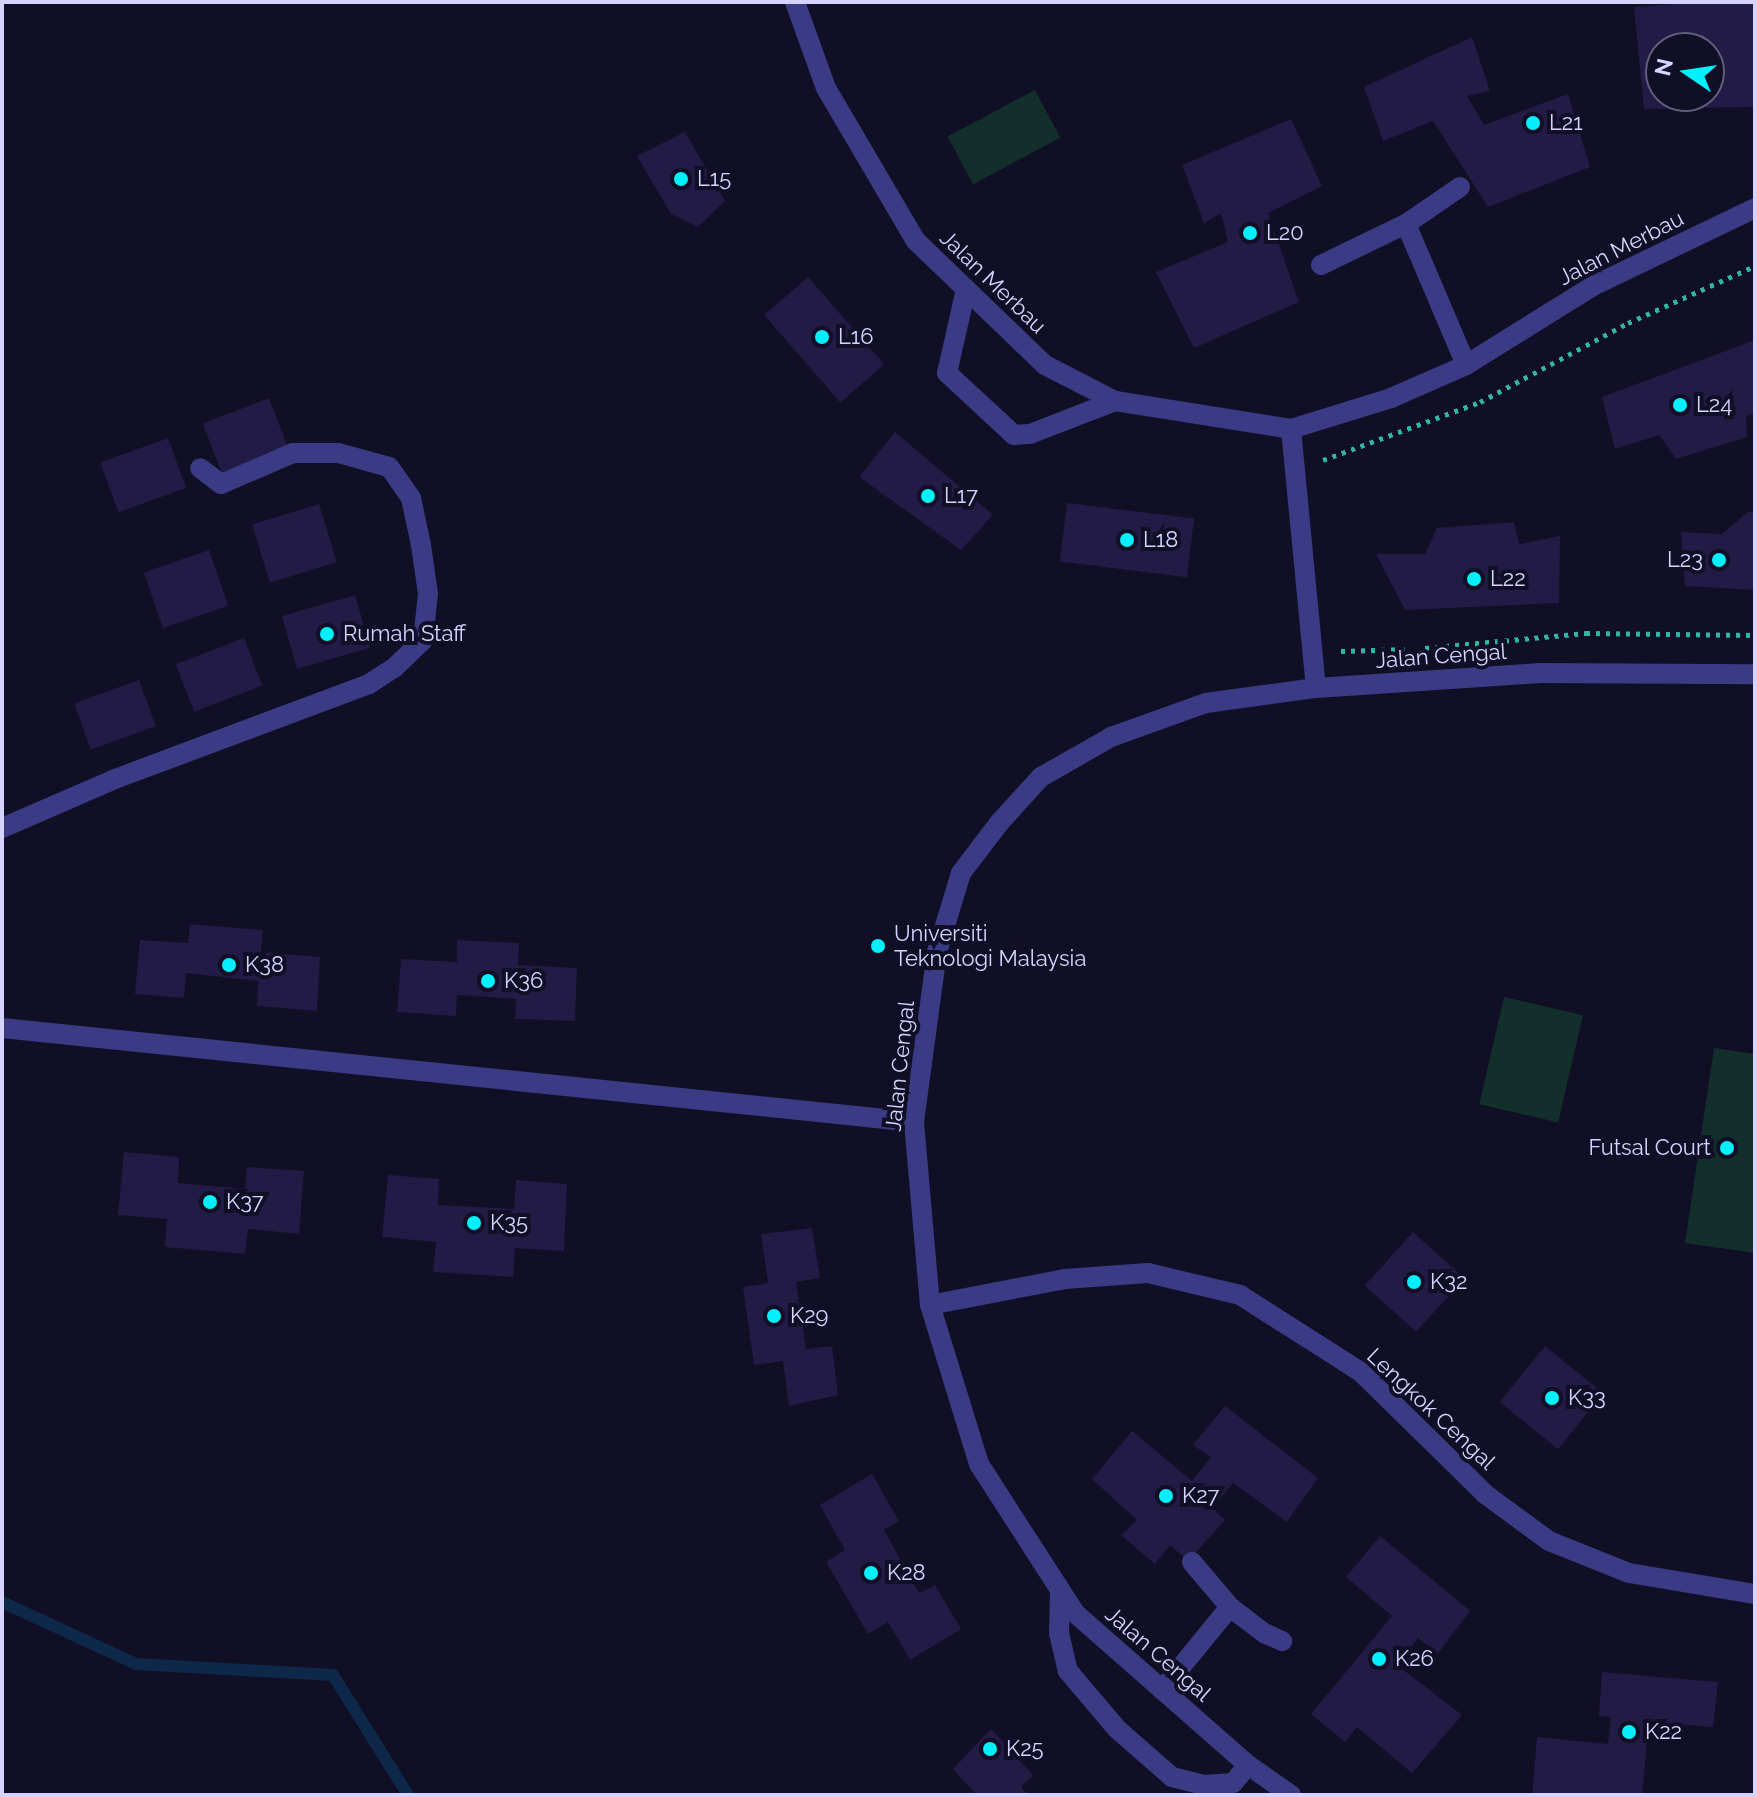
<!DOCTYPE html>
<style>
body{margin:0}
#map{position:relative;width:1757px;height:1797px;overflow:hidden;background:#110f25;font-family:Raleway,sans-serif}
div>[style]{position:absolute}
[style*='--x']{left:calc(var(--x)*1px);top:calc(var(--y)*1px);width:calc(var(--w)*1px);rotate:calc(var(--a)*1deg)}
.green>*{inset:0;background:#122f2c;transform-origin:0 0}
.stream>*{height:12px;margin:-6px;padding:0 6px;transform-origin:6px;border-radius:6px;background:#0e284a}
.building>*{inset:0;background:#211b46;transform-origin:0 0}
.path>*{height:5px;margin-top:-2.5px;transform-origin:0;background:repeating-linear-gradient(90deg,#2fb6a7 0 4px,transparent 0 10px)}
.lane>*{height:20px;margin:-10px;padding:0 10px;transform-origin:10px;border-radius:10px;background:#3a3b84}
.street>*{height:20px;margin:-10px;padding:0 10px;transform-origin:10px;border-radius:10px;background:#3a3b84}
.dots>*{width:22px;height:22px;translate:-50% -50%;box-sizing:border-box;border:4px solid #110f25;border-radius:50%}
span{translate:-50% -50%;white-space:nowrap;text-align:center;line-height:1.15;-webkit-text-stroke:8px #110f25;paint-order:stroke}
.poi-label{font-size:22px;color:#d6d3ff}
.left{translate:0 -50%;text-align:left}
.right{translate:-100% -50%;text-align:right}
.street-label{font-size:22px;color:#d6d3ff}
.frame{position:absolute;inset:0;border:4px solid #d6d3ff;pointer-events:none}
.north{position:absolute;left:1645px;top:32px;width:80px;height:80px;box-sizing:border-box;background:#110f25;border:2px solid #605d7c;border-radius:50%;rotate:283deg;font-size:22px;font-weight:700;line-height:32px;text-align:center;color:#d6d3ff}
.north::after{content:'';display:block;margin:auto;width:28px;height:36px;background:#01f0fc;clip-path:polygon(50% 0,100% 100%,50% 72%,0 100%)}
</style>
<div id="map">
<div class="green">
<i style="left:1035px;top:90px;width:54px;height:99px;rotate:62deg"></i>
<i style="left:1504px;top:997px;width:81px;height:110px;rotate:13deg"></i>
<i style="clip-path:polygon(1714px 1048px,1755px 1054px,1755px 1253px,1685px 1243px)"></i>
</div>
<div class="stream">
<i style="--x:2;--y:1602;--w:148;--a:24.8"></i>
<i style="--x:136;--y:1664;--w:197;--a:3.2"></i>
<i style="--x:333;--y:1675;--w:142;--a:58"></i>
</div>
<div class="building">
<i style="clip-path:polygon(evenodd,1697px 2px,1755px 2px,1755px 107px,1644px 109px,1634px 7px,1697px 2px,1661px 48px,1709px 48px,1709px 96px,1661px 96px,1661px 48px)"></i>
<i style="clip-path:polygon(1472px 37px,1490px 91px,1467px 96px,1484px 125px,1568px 94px,1590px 167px,1488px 207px,1433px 121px,1383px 141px,1364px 87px)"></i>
<i style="clip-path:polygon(1291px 119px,1322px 186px,1268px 213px,1299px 302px,1194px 348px,1156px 272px,1228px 242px,1221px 213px,1204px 223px,1182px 165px)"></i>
<i style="clip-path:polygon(685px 132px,725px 201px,698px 227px,671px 214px,637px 156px)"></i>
<i style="left:808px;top:277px;width:116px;height:58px;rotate:49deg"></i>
<i style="clip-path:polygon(1755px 340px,1755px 413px,1746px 416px,1747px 437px,1676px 459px,1659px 435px,1615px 449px,1602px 397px)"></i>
<i style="left:269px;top:398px;width:53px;height:71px;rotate:69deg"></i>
<i style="clip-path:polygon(895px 432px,993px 515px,961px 550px,859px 477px)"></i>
<i style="left:168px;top:438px;width:53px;height:72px;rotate:70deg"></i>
<i style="left:1067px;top:503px;width:128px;height:59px;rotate:7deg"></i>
<i style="left:319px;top:504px;width:61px;height:70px;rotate:73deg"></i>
<i style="clip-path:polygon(1748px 512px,1755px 512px,1755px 590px,1685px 586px,1681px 532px,1722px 534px)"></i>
<i style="clip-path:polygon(1514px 522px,1519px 544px,1560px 536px,1559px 603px,1405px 610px,1376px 554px,1425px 554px,1437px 528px)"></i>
<i style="left:209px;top:550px;width:59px;height:69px;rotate:71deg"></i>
<i style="left:355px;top:595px;width:55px;height:76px;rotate:74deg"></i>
<i style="left:244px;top:638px;width:51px;height:73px;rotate:69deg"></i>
<i style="left:139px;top:680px;width:49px;height:69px;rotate:70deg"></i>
<i style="clip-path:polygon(190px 924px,263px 930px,261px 952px,320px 957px,317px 1011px,257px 1006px,258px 981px,186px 973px,184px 998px,135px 994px,140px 940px,188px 943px)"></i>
<i style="clip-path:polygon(457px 940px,519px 943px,518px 965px,577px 968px,575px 1021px,515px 1019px,516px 999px,457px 995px,456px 1016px,397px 1012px,401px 959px,457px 962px)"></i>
<i style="clip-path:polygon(124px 1152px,179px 1157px,178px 1183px,245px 1189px,247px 1167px,304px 1171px,299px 1234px,248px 1229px,245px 1254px,165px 1247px,167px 1219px,118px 1215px)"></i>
<i style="clip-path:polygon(388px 1175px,439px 1179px,438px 1205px,514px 1209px,516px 1180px,567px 1184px,564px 1251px,515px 1248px,513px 1277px,433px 1272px,436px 1242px,382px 1237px)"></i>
<i style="clip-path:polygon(812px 1228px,820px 1278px,796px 1282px,806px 1349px,832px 1346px,838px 1395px,789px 1406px,783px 1361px,754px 1365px,743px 1287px,768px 1283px,761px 1234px)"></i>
<i style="left:1413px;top:1232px;width:69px;height:72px;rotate:42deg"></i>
<i style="left:1545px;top:1346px;width:75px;height:72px;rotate:39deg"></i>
<i style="clip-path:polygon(1225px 1406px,1318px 1478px,1287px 1522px,1233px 1483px,1212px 1508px,1225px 1520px,1188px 1561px,1170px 1545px,1155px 1564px,1121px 1535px,1137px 1520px,1092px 1479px,1132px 1431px,1192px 1481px,1211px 1457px,1193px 1445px)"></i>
<i style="clip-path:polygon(872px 1474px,899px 1521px,884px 1530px,919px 1593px,935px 1585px,961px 1629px,910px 1660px,888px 1622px,868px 1634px,826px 1562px,845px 1550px,820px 1505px)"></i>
<i style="clip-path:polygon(1380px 1536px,1470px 1611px,1438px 1653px,1418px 1638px,1397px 1665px,1462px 1715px,1412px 1773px,1357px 1727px,1345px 1742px,1311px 1714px,1392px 1616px,1346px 1577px)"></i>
<i style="clip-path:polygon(1602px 1672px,1718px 1682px,1713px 1727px,1649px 1722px,1642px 1795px,1532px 1795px,1537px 1737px,1608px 1744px,1611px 1717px,1599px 1716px)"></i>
<i style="clip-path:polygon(991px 1729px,1033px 1775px,1021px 1787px,1028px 1795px,977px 1795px,953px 1769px)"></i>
</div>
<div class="path">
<i style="--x:1323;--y:460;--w:167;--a:-20.3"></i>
<i style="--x:1480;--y:402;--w:168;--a:-28.1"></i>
<i style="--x:1628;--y:323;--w:139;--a:-24.2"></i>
<i style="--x:1425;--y:648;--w:162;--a:-5.3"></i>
<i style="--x:1586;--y:633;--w:169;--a:0.7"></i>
<i style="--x:1341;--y:651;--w:66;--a:-1.7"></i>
</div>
<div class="lane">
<i style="--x:1460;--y:187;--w:65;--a:145.6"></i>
<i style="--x:1406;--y:224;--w:153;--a:66.9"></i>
<i style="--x:1321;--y:265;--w:94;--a:-25.8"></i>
<i style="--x:966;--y:289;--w:86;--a:102.7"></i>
<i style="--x:947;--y:373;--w:91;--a:42.8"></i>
<i style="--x:1014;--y:435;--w:16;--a:-4"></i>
<i style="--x:1030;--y:434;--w:91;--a:-21.2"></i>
<i style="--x:1060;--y:1590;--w:43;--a:91.3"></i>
<i style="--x:1059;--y:1633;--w:39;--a:77"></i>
<i style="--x:1068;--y:1671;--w:76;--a:49.8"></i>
<i style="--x:1117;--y:1729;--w:73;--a:41.1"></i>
<i style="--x:1172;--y:1777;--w:33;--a:14"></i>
<i style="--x:1204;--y:1785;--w:29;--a:-4"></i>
<i style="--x:1233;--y:1783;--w:23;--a:-50"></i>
<i style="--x:1230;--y:1607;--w:43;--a:37.4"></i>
<i style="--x:1264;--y:1633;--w:20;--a:24"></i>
<i style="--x:1162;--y:1690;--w:107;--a:-50.7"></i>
<i style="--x:1230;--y:1607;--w:59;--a:-130.2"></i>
</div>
<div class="street">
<i style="--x:795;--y:2;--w:91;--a:70.2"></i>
<i style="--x:826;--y:88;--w:176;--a:59.6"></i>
<i style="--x:915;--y:240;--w:180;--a:43.9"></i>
<i style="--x:1045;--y:365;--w:79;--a:27.2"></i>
<i style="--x:1115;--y:401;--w:178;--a:9"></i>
<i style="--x:1291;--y:429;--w:105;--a:-17.2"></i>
<i style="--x:1391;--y:398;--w:82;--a:-23.7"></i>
<i style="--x:1466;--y:365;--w:150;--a:-31.9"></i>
<i style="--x:1593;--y:286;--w:180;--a:-25.7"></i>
<i style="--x:1291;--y:429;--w:260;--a:84.5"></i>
<i style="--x:2;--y:828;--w:123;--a:-23.4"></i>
<i style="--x:115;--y:779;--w:271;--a:-20.5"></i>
<i style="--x:369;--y:684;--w:30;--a:-33"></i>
<i style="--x:394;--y:668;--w:40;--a:-44"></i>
<i style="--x:423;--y:640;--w:46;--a:-83.8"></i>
<i style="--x:428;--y:594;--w:49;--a:-98.1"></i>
<i style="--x:421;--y:545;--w:48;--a:-102"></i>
<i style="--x:411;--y:498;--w:38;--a:-125"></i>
<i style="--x:389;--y:467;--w:53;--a:-164.6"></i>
<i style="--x:338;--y:453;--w:45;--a:180"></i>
<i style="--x:293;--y:453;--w:78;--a:156.7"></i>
<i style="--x:221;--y:484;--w:26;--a:-143"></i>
<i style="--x:2;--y:1028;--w:917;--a:5.88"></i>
<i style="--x:930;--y:1305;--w:137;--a:-10.9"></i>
<i style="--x:1065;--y:1279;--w:83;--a:-4.1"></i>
<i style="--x:1148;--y:1273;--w:95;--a:13.4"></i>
<i style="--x:1240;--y:1295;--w:143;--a:32.5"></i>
<i style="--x:1361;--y:1372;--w:174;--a:44.5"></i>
<i style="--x:1485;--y:1494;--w:79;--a:36.3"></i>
<i style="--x:1549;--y:1541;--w:86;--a:21.8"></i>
<i style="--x:1629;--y:1573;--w:128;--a:9.5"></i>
<i style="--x:1291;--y:1795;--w:52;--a:-145.1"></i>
<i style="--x:1248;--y:1765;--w:230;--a:-138.7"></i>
<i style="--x:1075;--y:1613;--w:177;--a:-122.8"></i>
<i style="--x:979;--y:1464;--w:166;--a:-107.1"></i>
<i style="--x:930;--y:1305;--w:184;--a:-95"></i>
<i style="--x:914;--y:1122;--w:172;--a:-82.3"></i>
<i style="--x:937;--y:952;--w:83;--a:-73.1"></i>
<i style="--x:961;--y:873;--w:64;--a:-52.6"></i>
<i style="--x:1000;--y:822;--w:61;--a:-47.7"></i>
<i style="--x:1041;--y:777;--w:81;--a:-29.7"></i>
<i style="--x:1111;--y:737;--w:101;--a:-19.7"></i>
<i style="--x:1206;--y:703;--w:111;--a:-7.8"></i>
<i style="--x:1316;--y:688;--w:225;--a:-3.8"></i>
<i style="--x:1540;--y:673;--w:215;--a:0.3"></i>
</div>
<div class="dots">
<i style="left:1533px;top:123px;background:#01f0fc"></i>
<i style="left:681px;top:179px;background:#01f0fc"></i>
<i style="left:1250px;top:233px;background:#01f0fc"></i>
<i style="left:822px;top:337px;background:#01f0fc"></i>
<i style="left:1680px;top:405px;background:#01f0fc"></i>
<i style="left:928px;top:496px;background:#01f0fc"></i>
<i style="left:1127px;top:540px;background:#01f0fc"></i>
<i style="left:1719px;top:560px;background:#01f0fc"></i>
<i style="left:1474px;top:579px;background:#01f0fc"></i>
<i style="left:327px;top:634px;background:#01f0fc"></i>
<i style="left:878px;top:946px;background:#01f0fc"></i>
<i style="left:229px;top:965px;background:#01f0fc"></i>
<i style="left:488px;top:981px;background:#01f0fc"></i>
<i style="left:1727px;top:1148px;background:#01f0fc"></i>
<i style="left:210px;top:1202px;background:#01f0fc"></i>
<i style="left:474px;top:1223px;background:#01f0fc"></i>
<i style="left:1414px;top:1282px;background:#01f0fc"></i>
<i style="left:774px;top:1316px;background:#01f0fc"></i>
<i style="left:1552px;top:1398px;background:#01f0fc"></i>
<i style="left:1166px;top:1496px;background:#01f0fc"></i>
<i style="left:871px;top:1573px;background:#01f0fc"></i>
<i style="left:1379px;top:1659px;background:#01f0fc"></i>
<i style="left:1629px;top:1732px;background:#01f0fc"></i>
<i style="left:990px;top:1749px;background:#01f0fc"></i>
</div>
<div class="poi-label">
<span class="left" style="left:1549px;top:123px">L21</span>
<span class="left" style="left:697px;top:179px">L15</span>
<span class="left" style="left:1266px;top:233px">L20</span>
<span class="left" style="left:838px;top:337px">L16</span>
<span class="left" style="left:1696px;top:405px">L24</span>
<span class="left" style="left:944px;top:496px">L17</span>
<span class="left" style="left:1143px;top:540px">L18</span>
<span class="right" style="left:1703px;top:560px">L23</span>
<span class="left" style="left:1490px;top:579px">L22</span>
<span class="left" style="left:343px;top:634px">Rumah Staff</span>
<span class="left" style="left:894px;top:946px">Universiti<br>Teknologi Malaysia</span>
<span class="left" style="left:245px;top:965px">K38</span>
<span class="left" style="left:504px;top:981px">K36</span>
<span class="right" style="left:1711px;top:1148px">Futsal Court</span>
<span class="left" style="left:226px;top:1202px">K37</span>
<span class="left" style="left:490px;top:1223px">K35</span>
<span class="left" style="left:1430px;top:1282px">K32</span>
<span class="left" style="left:790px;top:1316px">K29</span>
<span class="left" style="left:1568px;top:1398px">K33</span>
<span class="left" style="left:1182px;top:1496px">K27</span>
<span class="left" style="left:887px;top:1573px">K28</span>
<span class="left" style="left:1395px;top:1659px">K26</span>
<span class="left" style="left:1645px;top:1732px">K22</span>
<span class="left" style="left:1006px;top:1749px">K25</span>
</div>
<div class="street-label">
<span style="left:1621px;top:248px;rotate:-27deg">Jalan Merbau</span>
<span style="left:993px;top:282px;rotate:44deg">Jalan Merbau</span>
<span style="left:1441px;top:656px;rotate:-4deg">Jalan Cengal</span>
<span style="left:900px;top:1066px;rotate:-84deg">Jalan Cengal</span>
<span style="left:1431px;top:1409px;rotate:43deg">Lengkok Cengal</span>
<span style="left:1158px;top:1654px;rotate:41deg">Jalan Cengal</span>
</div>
<div class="frame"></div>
<div class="north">N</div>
</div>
